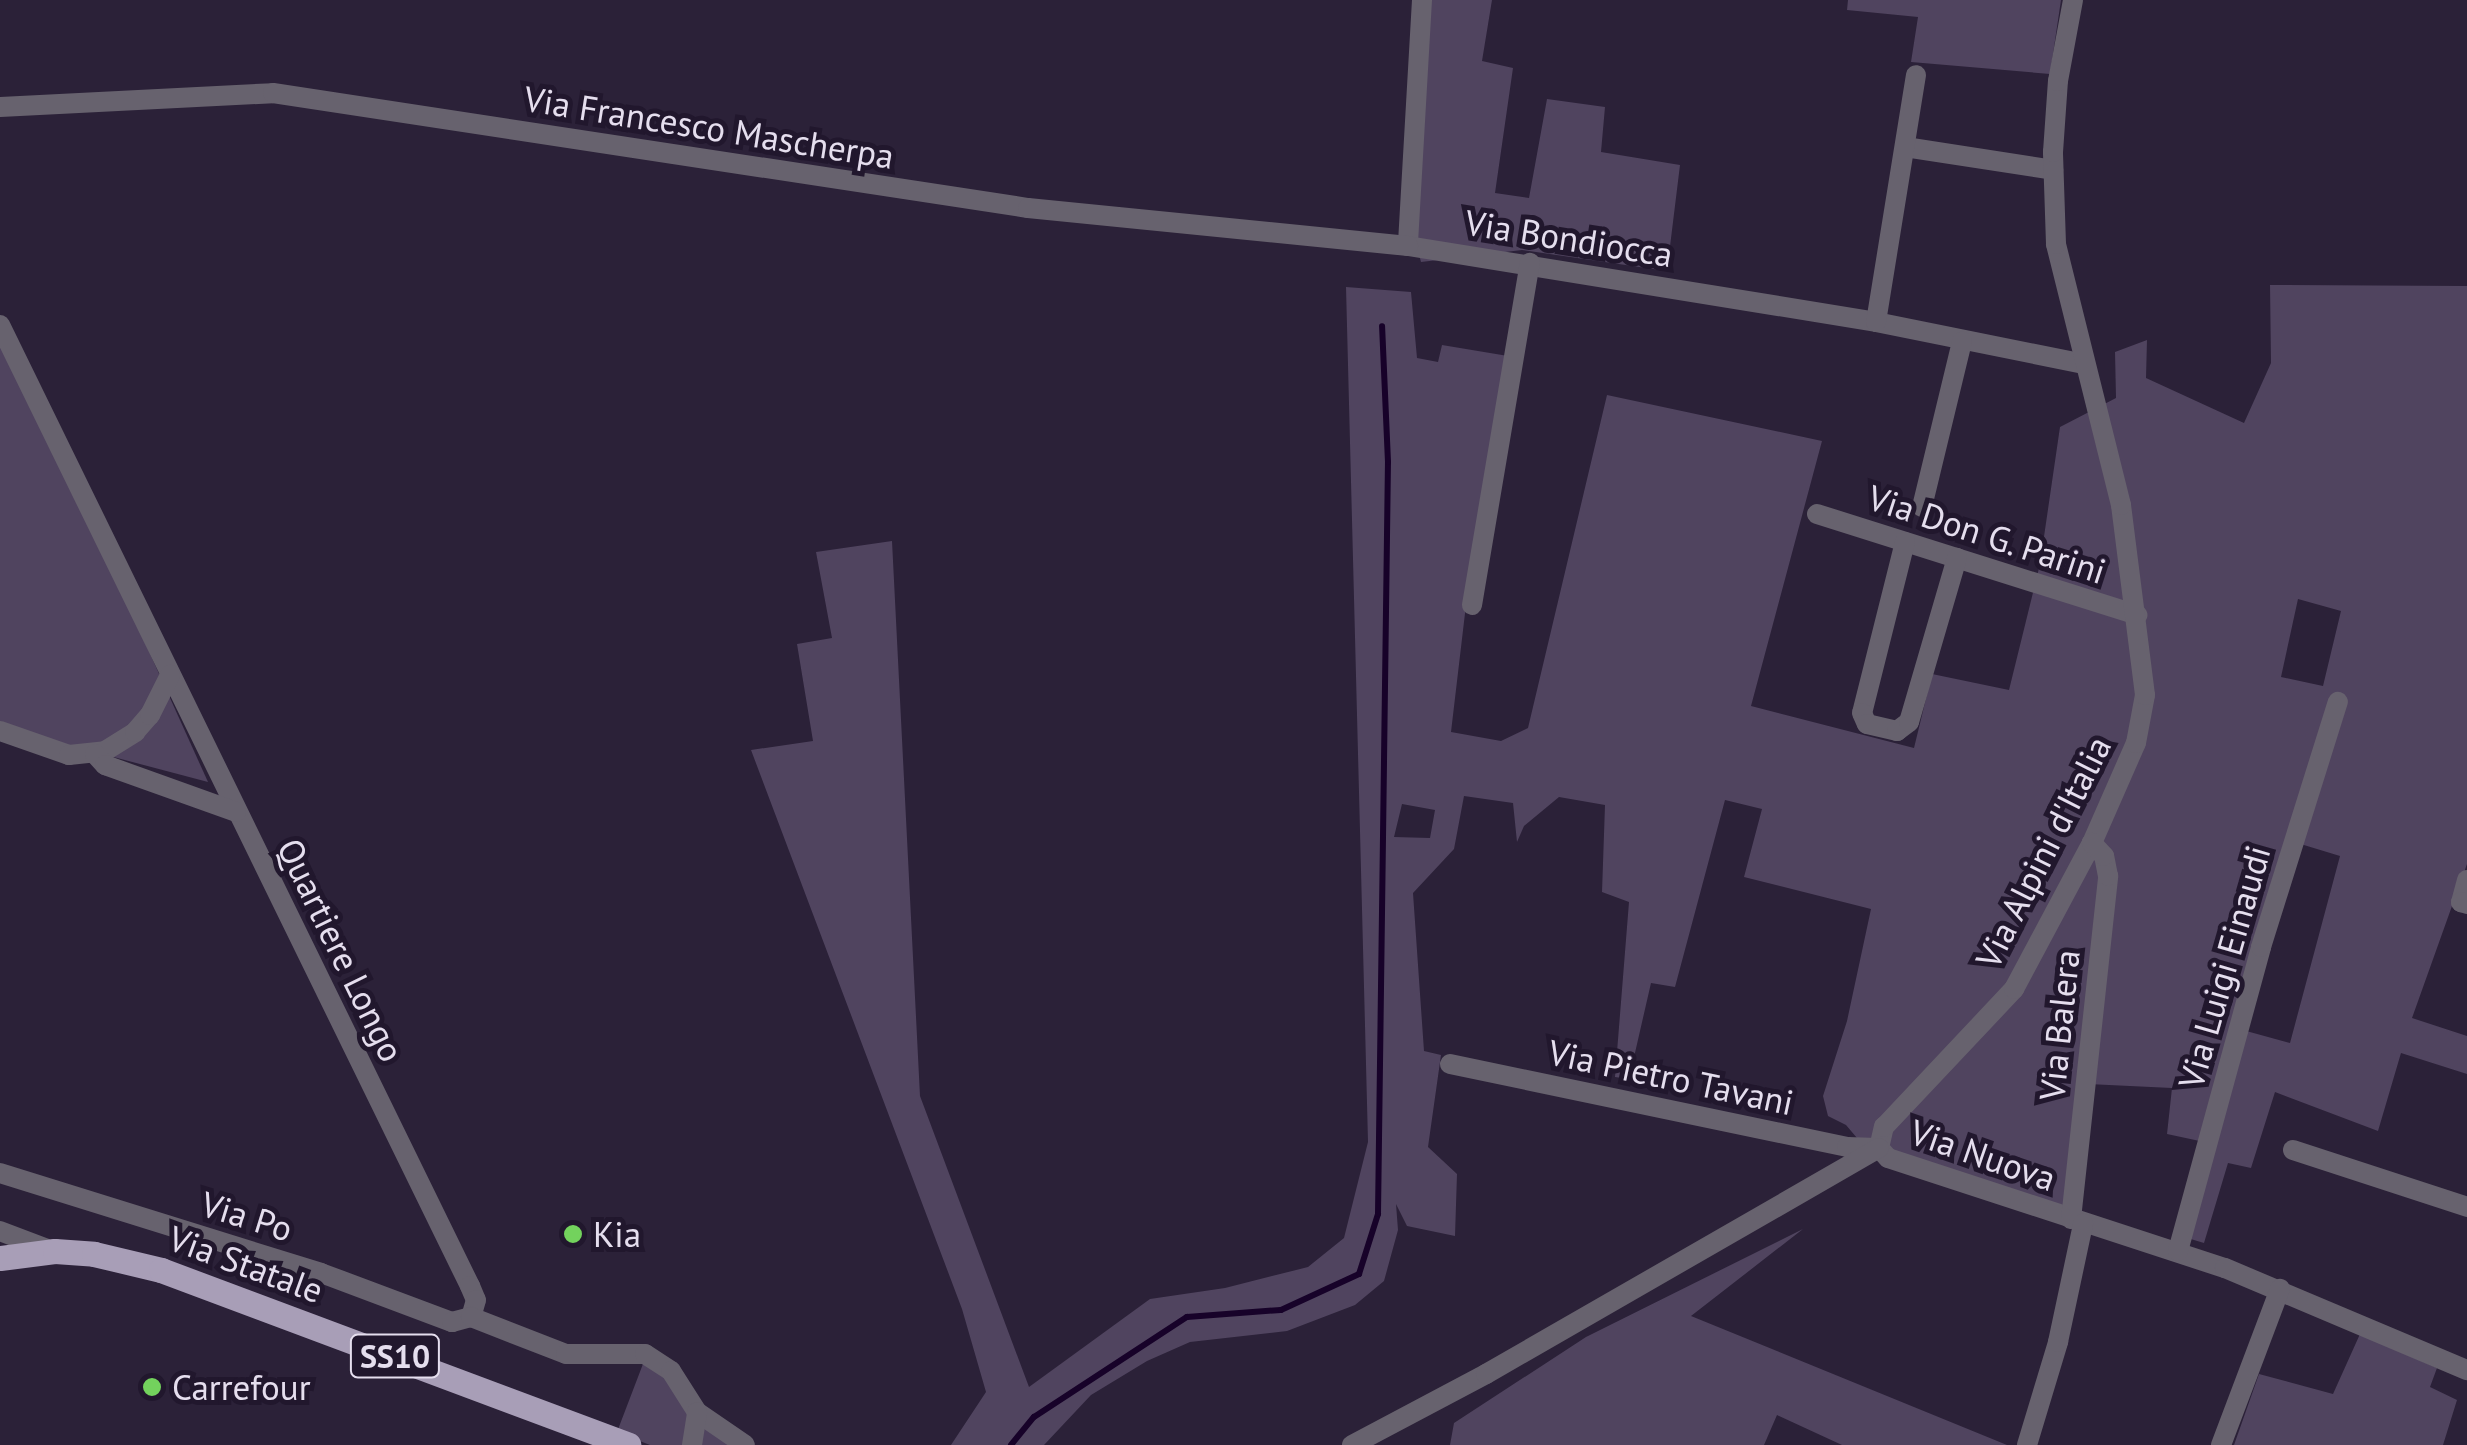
<!DOCTYPE html>
<style>
body{margin:0}
#map{position:relative;width:2467px;height:1445px;overflow:hidden;background:#2b2138;font-family:"PT Sans",sans-serif}
div>[style]{position:absolute}
[style*='--x']{left:calc(var(--x)*1px);top:calc(var(--y)*1px);width:calc(var(--w)*1px);rotate:calc(var(--a)*1deg)}
.green>*{inset:0;background:#50445f}
.stream>*{height:6px;margin:-3px;padding:0 3px;transform-origin:3px;border-radius:3px;background:#170229}
.minor>*{height:20px;margin:-10px;padding:0 10px;transform-origin:10px;border-radius:10px;background:#67626e}
.primary>*{height:25px;margin:-12.5px;padding:0 12.5px;transform-origin:12.5px;border-radius:12.5px;background:#a89eb7}
.dots>*{width:28px;height:28px;translate:-50% -50%;box-sizing:border-box;border:5px solid #21172d;border-radius:50%}
span{translate:-50% -50%;white-space:nowrap;text-align:center;line-height:1.15;-webkit-text-stroke:10px #21172d;paint-order:stroke}
.shield-label span{padding:2px 8px;background:#21172d;border:2px solid;border-radius:8px;-webkit-text-stroke-width:0}
.shield-label{font-size:32px;color:#e5deee;font-weight:700}
.street-label{font-size:35px;color:#e5deee}
.poi-label{font-size:35px;color:#e5deee}
.left{translate:0 -50%;text-align:left}
</style>
<div id="map">
<div class="green">
<i style="clip-path:polygon(1427px 0,1492px 0,1482px 61px,1513px 68px,1495px 193px,1529px 198px,1547px 99px,1605px 107px,1601px 152px,1680px 165px,1667px 271px,1522px 250px,1421px 262px,1410px 222px)"></i>
<i style="clip-path:polygon(1848px 0,2061px 0,2050px 74px,1911px 62px,1918px 17px,1847px 10px)"></i>
<i style="clip-path:polygon(evenodd,2270px 285px,2467px 286px,2467px 864px,2412px 1018px,2467px 1036px,2467px 1074px,2401px 1053px,2378px 1131px,2275px 1092px,2251px 1168px,2228px 1163px,2204px 1243px,2184px 1237px,2209px 1143px,2167px 1134px,2172px 1088px,2088px 1084px,2074px 1216px,1868px 1151px,1846px 1125px,1828px 1116px,1823px 1096px,1847px 1021px,1871px 909px,1744px 877px,1762px 809px,1725px 800px,1675px 987px,1651px 983px,1629px 1079px,1615px 1077px,1629px 902px,1602px 892px,1605px 805px,1559px 797px,1524px 826px,1517px 842px,1513px 803px,1464px 796px,1454px 849px,1413px 893px,1424px 1051px,1441px 1055px,1428px 1147px,1457px 1174px,1455px 1236px,1407px 1226px,1396px 1204px,1398px 1230px,1384px 1281px,1355px 1305px,1287px 1331px,1190px 1342px,1147px 1361px,1091px 1395px,1044px 1445px,951px 1445px,986px 1392px,962px 1309px,751px 750px,813px 741px,797px 644px,832px 638px,816px 552px,892px 541px,920px 1096px,1029px 1387px,1150px 1299px,1225px 1288px,1308px 1267px,1344px 1238px,1368px 1142px,1346px 287px,1411px 292px,1417px 358px,1438px 362px,1442px 345px,1508px 356px,1468px 588px,1451px 732px,1501px 741px,1528px 728px,1607px 395px,1822px 441px,1751px 706px,1914px 748px,1932px 674px,2009px 690px,2040px 564px,2060px 427px,2116px 398px,2115px 352px,2147px 340px,2146px 378px,2244px 423px,2271px 363px,2270px 285px,2298px 599px,2341px 611px,2323px 686px,2281px 677px,2298px 599px,2270px 285px,1402px 804px,1435px 810px,1430px 838px,1394px 837px,1402px 804px,2270px 285px,2294px 842px,2340px 856px,2290px 1043px,2239px 1029px,2294px 842px)"></i>
<i style="clip-path:polygon(0 322px,208px 782px,0 727px)"></i>
<i style="clip-path:polygon(1803px 1229px,1691px 1316px,2007px 1445px,1842px 1445px,1777px 1415px,1764px 1445px,1450px 1445px,1454px 1423px,1586px 1337px)"></i>
<i style="clip-path:polygon(2360px 1334px,2437px 1368px,2430px 1387px,2457px 1400px,2443px 1445px,2234px 1445px,2259px 1374px,2333px 1394px)"></i>
<i style="clip-path:polygon(646px 1356px,713px 1424px,737px 1445px,650px 1445px,617px 1432px)"></i>
</div>
<div class="stream">
<i style="--x:1011;--y:1445;--w:36;--a:-51"></i>
<i style="--x:1034;--y:1417;--w:183;--a:-33.2"></i>
<i style="--x:1187;--y:1317;--w:94;--a:-4.3"></i>
<i style="--x:1281;--y:1310;--w:86;--a:-24.8"></i>
<i style="--x:1359;--y:1274;--w:63;--a:-72.4"></i>
<i style="--x:1378;--y:1214;--w:752;--a:-89.24"></i>
<i style="--x:1388;--y:462;--w:136;--a:-92.5"></i>
</div>
<div class="minor">
<i style="--x:1422;--y:0;--w:246;--a:93.3"></i>
<i style="--x:1408;--y:246;--w:474;--a:9.2"></i>
<i style="--x:1876;--y:322;--w:213;--a:11.4"></i>
<i style="--x:0;--y:107;--w:273;--a:-2.9"></i>
<i style="--x:273;--y:93;--w:764;--a:8.66"></i>
<i style="--x:1028;--y:208;--w:382;--a:5.7"></i>
<i style="--x:1905;--y:147;--w:150;--a:8.8"></i>
<i style="--x:1876;--y:322;--w:250;--a:-80.8"></i>
<i style="--x:0;--y:325;--w:1070;--a:63.94"></i>
<i style="--x:470;--y:1286;--w:15;--a:67"></i>
<i style="--x:476;--y:1300;--w:18;--a:106"></i>
<i style="--x:1922;--y:507;--w:170;--a:-76.4"></i>
<i style="--x:1817;--y:514;--w:336;--a:17.5"></i>
<i style="--x:1905;--y:542;--w:176;--a:104.1"></i>
<i style="--x:1862;--y:713;--w:12;--a:66"></i>
<i style="--x:1867;--y:724;--w:31;--a:13"></i>
<i style="--x:1897;--y:731;--w:15;--a:-37"></i>
<i style="--x:1909;--y:722;--w:171;--a:-73.7"></i>
<i style="--x:1472;--y:605;--w:347;--a:-80.4"></i>
<i style="--x:0;--y:731;--w:73;--a:19.2"></i>
<i style="--x:69;--y:755;--w:36;--a:-6"></i>
<i style="--x:105;--y:751;--w:36;--a:-32"></i>
<i style="--x:135;--y:732;--w:23;--a:-49"></i>
<i style="--x:150;--y:715;--w:45;--a:-63.4"></i>
<i style="--x:95;--y:754;--w:15;--a:48"></i>
<i style="--x:105;--y:765;--w:139;--a:19.7"></i>
<i style="--x:2467;--y:880;--w:23;--a:105"></i>
<i style="--x:2461;--y:902;--w:6;--a:18"></i>
<i style="--x:1450;--y:1064;--w:406;--a:11.8"></i>
<i style="--x:1847;--y:1147;--w:30;--a:2"></i>
<i style="--x:1879;--y:1148;--w:22;--a:-77"></i>
<i style="--x:1884;--y:1127;--w:190;--a:-46.7"></i>
<i style="--x:2014;--y:989;--w:166;--a:-61.9"></i>
<i style="--x:2092;--y:843;--w:109;--a:-66.3"></i>
<i style="--x:2136;--y:743;--w:49;--a:-79.4"></i>
<i style="--x:2145;--y:695;--w:192;--a:-97.2"></i>
<i style="--x:2121;--y:505;--w:269;--a:-104"></i>
<i style="--x:2056;--y:244;--w:92;--a:-91.9"></i>
<i style="--x:2053;--y:152;--w:71;--a:-86"></i>
<i style="--x:2058;--y:81;--w:82;--a:-79.5"></i>
<i style="--x:1879;--y:1148;--w:13;--a:48"></i>
<i style="--x:1888;--y:1158;--w:354;--a:18.1"></i>
<i style="--x:2225;--y:1268;--w:263;--a:22.9"></i>
<i style="--x:2293;--y:1150;--w:183;--a:18.1"></i>
<i style="--x:0;--y:1173;--w:336;--a:17.3"></i>
<i style="--x:321;--y:1273;--w:140;--a:20.5"></i>
<i style="--x:452;--y:1322;--w:20;--a:-15"></i>
<i style="--x:2071;--y:1219;--w:345;--a:-83.8"></i>
<i style="--x:2108;--y:876;--w:20;--a:-101"></i>
<i style="--x:2104;--y:856;--w:18;--a:-133"></i>
<i style="--x:0;--y:1231;--w:53;--a:20.8"></i>
<i style="--x:2178;--y:1251;--w:315;--a:-74.7"></i>
<i style="--x:2261;--y:947;--w:257;--a:-72.6"></i>
<i style="--x:471;--y:1317;--w:102;--a:21.3"></i>
<i style="--x:566;--y:1354;--w:79;--a:0"></i>
<i style="--x:645;--y:1354;--w:31;--a:33"></i>
<i style="--x:671;--y:1371;--w:49;--a:57.6"></i>
<i style="--x:697;--y:1412;--w:58;--a:34.5"></i>
<i style="--x:692;--y:1445;--w:33;--a:-81"></i>
<i style="--x:1352;--y:1445;--w:152;--a:-27.9"></i>
<i style="--x:1486;--y:1374;--w:453;--a:-29.9"></i>
<i style="--x:2027;--y:1445;--w:108;--a:-73.2"></i>
<i style="--x:2058;--y:1342;--w:121;--a:-78"></i>
<i style="--x:2221;--y:1445;--w:167;--a:-69.3"></i>
</div>
<div class="primary">
<i style="--x:0;--y:1258;--w:55;--a:-7.3"></i>
<i style="--x:55;--y:1251;--w:39;--a:4"></i>
<i style="--x:94;--y:1254;--w:69;--a:13.4"></i>
<i style="--x:161;--y:1270;--w:499;--a:20.5"></i>
</div>
<div class="dots">
<i style="left:573px;top:1234px;background:#73d25d"></i>
<i style="left:152px;top:1387px;background:#73d25d"></i>
</div>
<div class="shield-label">
<span style="left:395px;top:1356px">SS10</span>
</div>
<div class="street-label">
<span style="left:709px;top:127px;rotate:9deg">Via Francesco Mascherpa</span>
<span style="left:1569px;top:238px;rotate:9deg">Via Bondiocca</span>
<span style="left:1987px;top:534px;rotate:18deg">Via Don G. Parini</span>
<span style="left:2043px;top:852px;rotate:-63deg">Via Alpini d'Italia</span>
<span style="left:341px;top:950px;rotate:64deg">Quartiere Longo</span>
<span style="left:2224px;top:967px;rotate:-74deg">Via Luigi Einaudi</span>
<span style="left:2059px;top:1025px;rotate:-84deg">Via Balera</span>
<span style="left:1671px;top:1077px;rotate:12deg">Via Pietro Tavani</span>
<span style="left:1983px;top:1155px;rotate:19deg">Via Nuova</span>
<span style="left:247px;top:1216px;rotate:17deg">Via Po</span>
<span style="left:246px;top:1264px;rotate:20deg">Via Statale</span>
</div>
<div class="poi-label">
<span class="left" style="left:593px;top:1234px">Kia</span>
<span class="left" style="left:172px;top:1387px">Carrefour</span>
</div>
</div>
